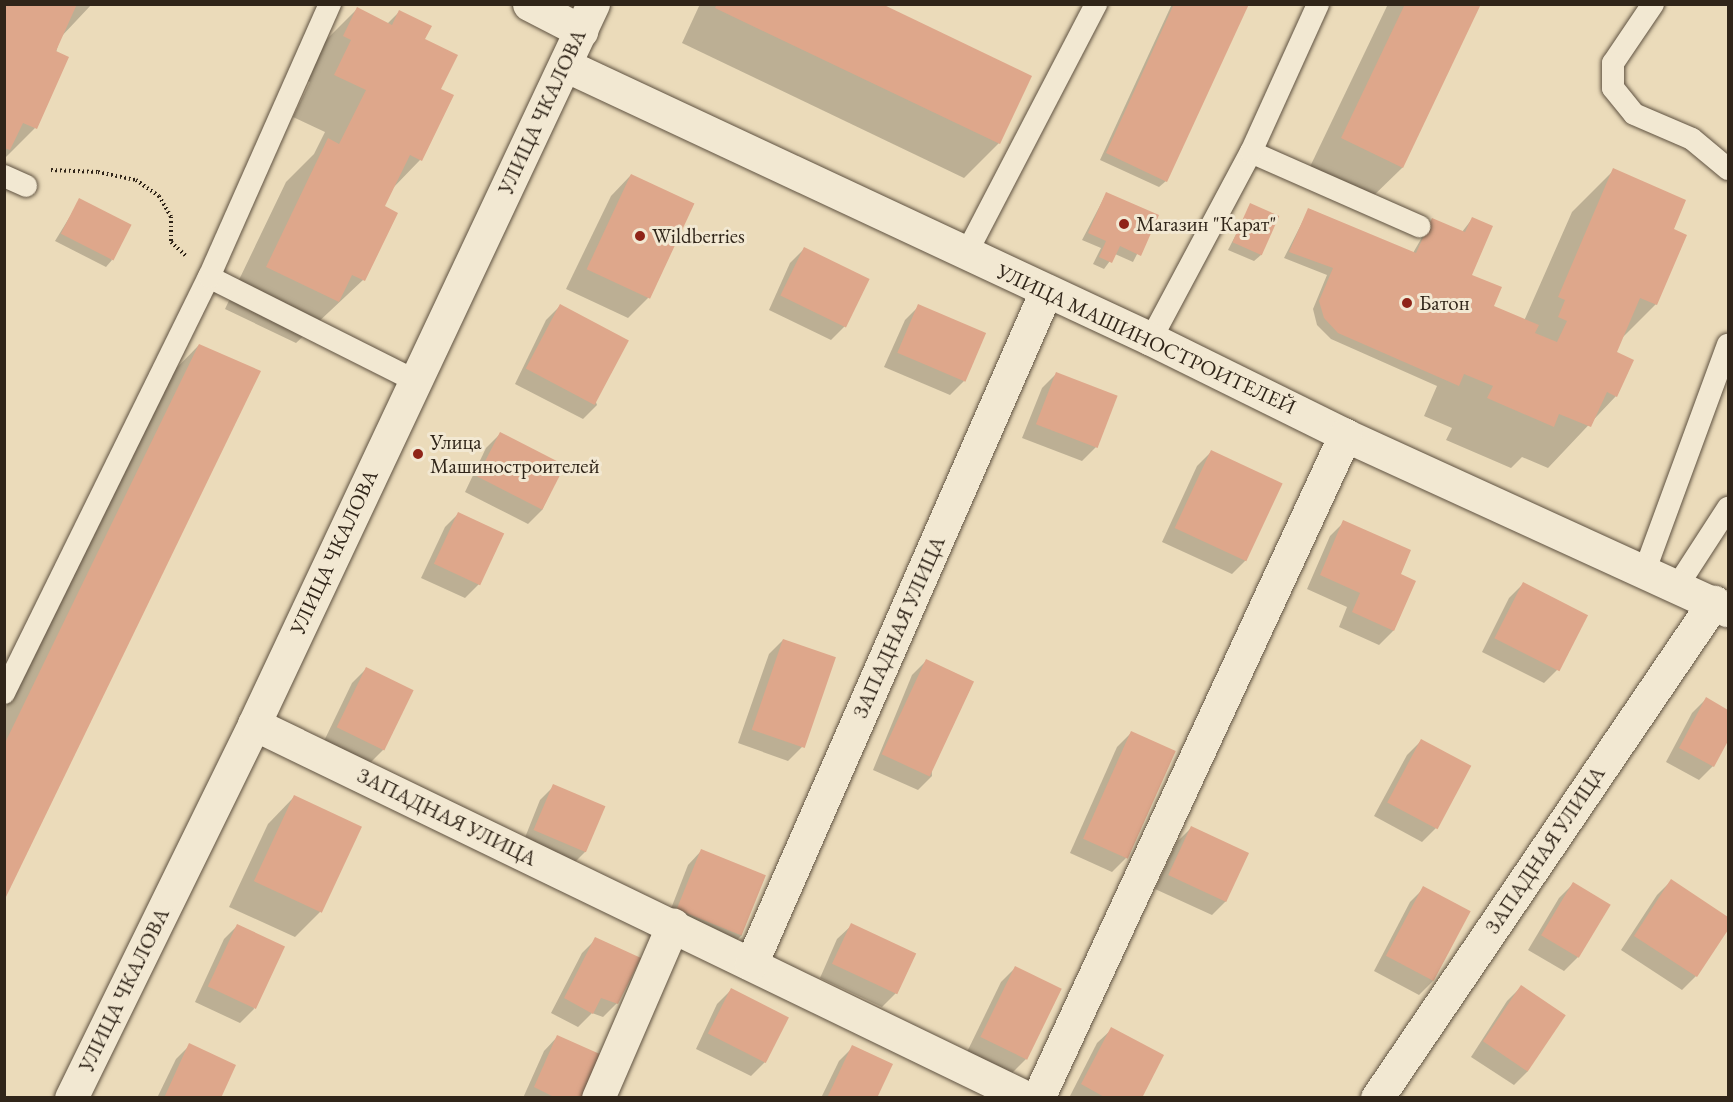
<!DOCTYPE html>
<meta charset="utf-8">
<style>
body{margin:0}
#map{position:relative;width:1733px;height:1102px;overflow:hidden;background:#ebdbba;font-family:"EB Garamond",serif}
div>[style]{position:absolute}
[style*='--x']{left:calc(var(--x)*1px);top:calc(var(--y)*1px);width:calc(var(--w)*1px);rotate:calc(var(--a)*1deg)}
.shadow>*{inset:0;background:#0003}
.building>*{inset:0;background:#dea78b;transform-origin:0 0}
.path>*{height:4px;margin-top:-2px;transform-origin:0;background:repeating-linear-gradient(90deg,#302519 0 1.5px,transparent 0 4.5px)}
.roads{filter:drop-shadow(0 0 2px #5f5241) drop-shadow(0 0 2px #5f5241)}
.lane>*{height:22px;margin:-11px;padding:0 11px;transform-origin:11px;border-radius:11px;background:#f2e8d2}
.street>*{height:33px;margin:-16.5px;padding:0 16.5px;transform-origin:16.5px;border-radius:16.5px;background:#f2e8d2}
.secondary>*{height:33px;margin:-16.5px;padding:0 16.5px;transform-origin:16.5px;border-radius:16.5px;background:#f2e8d2}
.dots>*{width:16px;height:16px;translate:-50% -50%;box-sizing:border-box;border:3px solid #f2e8d2;border-radius:50%}
span{translate:-50% -50%;white-space:nowrap;text-align:center;line-height:1.15;-webkit-text-stroke:6px #f2e8d2;paint-order:stroke}
.street-label{font-size:21px;color:#302519}
.poi-label{font-size:21px;color:#302519}
.left{translate:0 -50%;text-align:left}
.frame{position:absolute;inset:0;border:6px solid #302519;pointer-events:none}
</style>
<div id="map">
<div class="shadow">
<i style="clip-path:polygon(4px 4px,92px 4px,60px 38px,35px 128px,4px 159px)"></i>
<i style="clip-path:polygon(700px 4px,878px 4px,999px 143px,964px 178px,682px 43px)"></i>
<i style="clip-path:polygon(1172px 4px,1247px 4px,1166px 181px,1159px 187px,1100px 160px)"></i>
<i style="clip-path:polygon(1388px 4px,1480px 4px,1402px 168px,1367px 202px,1307px 173px)"></i>
<i style="clip-path:polygon(357px 9px,387px 24px,399px 12px,423px 40px,439px 90px,420px 160px,392px 189px,383px 207px,363px 280px,296px 343px,225px 309px,286px 182px,314px 154px,325px 132px,293px 117px,310px 82px,302px 78px,315px 51px)"></i>
<i style="clip-path:polygon(1614px 170px,1672px 229px,1656px 304px,1621px 339px,1615px 353px,1616px 396px,1548px 468px,1522px 457px,1511px 468px,1446px 440px,1452px 428px,1424px 416px,1437px 386px,1331px 339px,1317px 325px,1313px 309px,1327px 275px,1284px 258px,1309px 209px,1413px 253px,1432px 220px,1462px 232px,1472px 219px,1470px 276px,1489px 313px,1524px 321px,1572px 212px)"></i>
<i style="clip-path:polygon(631px 175px,648px 298px,628px 318px,566px 289px,611px 196px)"></i>
<i style="clip-path:polygon(1106px 194px,1157px 215px,1133px 262px,1115px 254px,1104px 269px,1093px 264px,1101px 248px,1082px 240px)"></i>
<i style="clip-path:polygon(80px 200px,112px 260px,106px 267px,55px 241px)"></i>
<i style="clip-path:polygon(1251px 205px,1261px 255px,1254px 261px,1228px 250px)"></i>
<i style="clip-path:polygon(804px 249px,845px 326px,831px 340px,769px 310px,790px 263px)"></i>
<i style="clip-path:polygon(560px 306px,597px 405px,583px 419px,515px 384px,546px 320px)"></i>
<i style="clip-path:polygon(919px 306px,964px 381px,950px 395px,884px 367px,905px 320px)"></i>
<i style="clip-path:polygon(199px 345px,4px 897px,4px 711px,165px 380px)"></i>
<i style="clip-path:polygon(1056px 374px,1096px 447px,1082px 461px,1022px 438px,1042px 388px)"></i>
<i style="clip-path:polygon(500px 434px,563px 466px,542px 510px,528px 524px,465px 492px,486px 448px)"></i>
<i style="clip-path:polygon(1211px 452px,1281px 484px,1246px 560px,1232px 574px,1162px 542px,1197px 466px)"></i>
<i style="clip-path:polygon(459px 513px,479px 584px,465px 598px,421px 578px,445px 527px)"></i>
<i style="clip-path:polygon(1344px 522px,1399px 575px,1393px 631px,1379px 645px,1339px 627px,1347px 607px,1307px 589px,1330px 536px)"></i>
<i style="clip-path:polygon(1523px 584px,1558px 669px,1544px 683px,1482px 652px,1509px 598px)"></i>
<i style="clip-path:polygon(783px 640px,802px 747px,788px 761px,738px 743px,769px 654px)"></i>
<i style="clip-path:polygon(926px 661px,932px 776px,918px 790px,873px 770px,912px 675px)"></i>
<i style="clip-path:polygon(366px 669px,384px 749px,370px 763px,324px 741px,352px 683px)"></i>
<i style="clip-path:polygon(1706px 699px,1728px 712px,1728px 738px,1713px 766px,1699px 780px,1666px 762px,1692px 713px)"></i>
<i style="clip-path:polygon(1131px 733px,1126px 858px,1112px 872px,1070px 853px,1117px 747px)"></i>
<i style="clip-path:polygon(1421px 741px,1436px 828px,1422px 842px,1374px 816px,1407px 755px)"></i>
<i style="clip-path:polygon(554px 786px,586px 851px,572px 865px,522px 845px,540px 800px)"></i>
<i style="clip-path:polygon(294px 797px,321px 911px,295px 937px,229px 907px,268px 824px)"></i>
<i style="clip-path:polygon(1191px 828px,1226px 901px,1212px 915px,1155px 889px,1177px 842px)"></i>
<i style="clip-path:polygon(702px 850px,742px 935px,728px 949px,665px 924px,688px 865px)"></i>
<i style="clip-path:polygon(1671px 881px,1728px 918px,1728px 927px,1696px 976px,1682px 990px,1621px 950px,1657px 895px)"></i>
<i style="clip-path:polygon(1573px 884px,1578px 957px,1564px 971px,1528px 950px,1559px 898px)"></i>
<i style="clip-path:polygon(1424px 888px,1433px 981px,1419px 995px,1374px 971px,1410px 902px)"></i>
<i style="clip-path:polygon(238px 925px,254px 1009px,240px 1023px,195px 1002px,224px 939px)"></i>
<i style="clip-path:polygon(852px 925px,896px 993px,882px 1007px,820px 978px,837px 939px)"></i>
<i style="clip-path:polygon(596px 939px,617px 1003px,603px 1017px,592px 1013px,578px 1027px,551px 1013px,582px 953px)"></i>
<i style="clip-path:polygon(1015px 968px,1060px 990px,1026px 1059px,1012px 1073px,967px 1052px,1001px 982px)"></i>
<i style="clip-path:polygon(1521px 987px,1528px 1071px,1514px 1085px,1471px 1057px,1507px 1001px)"></i>
<i style="clip-path:polygon(731px 990px,765px 1062px,751px 1076px,696px 1049px,717px 1004px)"></i>
<i style="clip-path:polygon(1112px 1029px,1140px 1098px,1069px 1098px,1097px 1043px)"></i>
<i style="clip-path:polygon(558px 1036px,580px 1098px,523px 1098px,544px 1051px)"></i>
<i style="clip-path:polygon(190px 1045px,219px 1098px,157px 1098px,176px 1059px)"></i>
<i style="clip-path:polygon(853px 1047px,875px 1098px,821px 1098px,839px 1061px)"></i>
</div>
<div class="building">
<i style="clip-path:polygon(4px 4px,77px 4px,56px 51px,69px 57px,37px 129px,23px 123px,10px 150px,4px 148px)"></i>
<i style="clip-path:polygon(717px 4px,882px 4px,1032px 76px,1000px 144px,715px 8px)"></i>
<i style="clip-path:polygon(1174px 4px,1249px 4px,1167px 182px,1106px 153px)"></i>
<i style="clip-path:polygon(1405px 4px,1481px 4px,1403px 168px,1341px 138px)"></i>
<i style="clip-path:polygon(357px 7px,392px 25px,399px 10px,432px 26px,425px 39px,458px 55px,441px 89px,454px 95px,422px 161px,410px 155px,385px 206px,398px 213px,365px 281px,352px 275px,339px 302px,266px 267px,328px 138px,339px 144px,366px 90px,334px 75px,351px 40px,343px 36px)"></i>
<i style="clip-path:polygon(1613px 168px,1686px 200px,1674px 229px,1687px 235px,1657px 305px,1640px 298px,1617px 352px,1634px 360px,1617px 397px,1607px 392px,1591px 427px,1559px 414px,1554px 427px,1487px 398px,1493px 386px,1464px 374px,1459px 386px,1338px 333px,1324px 318px,1319px 301px,1333px 268px,1289px 252px,1308px 208px,1416px 253px,1432px 218px,1465px 232px,1472px 217px,1493px 226px,1472px 275px,1502px 287px,1494px 306px,1539px 325px,1535px 333px,1557px 342px,1567px 321px,1558px 317px,1565px 300px,1558px 297px)"></i>
<i style="left:631px;top:174px;width:70px;height:105px;rotate:25deg"></i>
<i style="clip-path:polygon(1106px 192px,1159px 215px,1141px 256px,1120px 246px,1112px 263px,1099px 257px,1106px 241px,1088px 233px)"></i>
<i style="left:79px;top:198px;width:59px;height:40px;rotate:27deg"></i>
<i style="left:1250px;top:203px;width:32px;height:43px;rotate:24deg"></i>
<i style="left:804px;top:247px;width:73px;height:54px;rotate:26deg"></i>
<i style="left:560px;top:304px;width:78px;height:73px;rotate:28deg"></i>
<i style="left:918px;top:304px;width:74px;height:53px;rotate:23deg"></i>
<i style="clip-path:polygon(199px 344px,261px 371px,4px 901px,4px 745px)"></i>
<i style="left:1056px;top:372px;width:66px;height:56px;rotate:21deg"></i>
<i style="left:500px;top:432px;width:73px;height:50px;rotate:27deg"></i>
<i style="left:1211px;top:450px;width:79px;height:86px;rotate:25deg"></i>
<i style="left:458px;top:512px;width:51px;height:57px;rotate:25deg"></i>
<i style="clip-path:polygon(1343px 520px,1411px 550px,1401px 574px,1416px 581px,1394px 631px,1352px 612px,1360px 593px,1320px 575px)"></i>
<i style="left:1523px;top:582px;width:73px;height:63px;rotate:27deg"></i>
<i style="left:783px;top:639px;width:56px;height:96px;rotate:19deg"></i>
<i style="left:926px;top:659px;width:53px;height:105px;rotate:25deg"></i>
<i style="left:366px;top:667px;width:53px;height:67px;rotate:26deg"></i>
<i style="clip-path:polygon(1706px 697px,1728px 710px,1728px 741px,1714px 767px,1679px 748px)"></i>
<i style="left:1131px;top:731px;width:49px;height:118px;rotate:24deg"></i>
<i style="left:1421px;top:739px;width:57px;height:72px;rotate:28deg"></i>
<i style="left:553px;top:784px;width:57px;height:50px;rotate:23deg"></i>
<i style="left:294px;top:795px;width:75px;height:95px;rotate:25deg"></i>
<i style="left:1191px;top:826px;width:64px;height:54px;rotate:25deg"></i>
<i style="left:701px;top:849px;width:70px;height:65px;rotate:22deg"></i>
<i style="clip-path:polygon(1671px 879px,1728px 917px,1728px 930px,1697px 977px,1634px 936px)"></i>
<i style="left:1573px;top:882px;width:44px;height:62px;rotate:31deg"></i>
<i style="left:1423px;top:886px;width:54px;height:79px;rotate:28deg"></i>
<i style="left:851px;top:923px;width:72px;height:45px;rotate:25deg"></i>
<i style="left:237px;top:924px;width:53px;height:69px;rotate:25deg"></i>
<i style="clip-path:polygon(595px 937px,641px 958px,618px 1004px,601px 998px,593px 1014px,564px 998px)"></i>
<i style="left:1015px;top:966px;width:52px;height:79px;rotate:26deg"></i>
<i style="left:1521px;top:985px;width:54px;height:68px;rotate:34deg"></i>
<i style="left:731px;top:988px;width:65px;height:51px;rotate:27deg"></i>
<i style="clip-path:polygon(1111px 1027px,1164px 1055px,1142px 1098px,1106px 1098px,1081px 1084px)"></i>
<i style="clip-path:polygon(557px 1035px,602px 1055px,582px 1098px,556px 1098px,534px 1087px)"></i>
<i style="clip-path:polygon(189px 1043px,236px 1065px,221px 1098px,164px 1098px)"></i>
<i style="clip-path:polygon(852px 1045px,893px 1064px,877px 1098px,827px 1098px)"></i>
</div>
<div class="path">
<i style="--x:51;--y:170;--w:47;--a:2.4"></i>
<i style="--x:98;--y:172;--w:39;--a:12"></i>
<i style="--x:136;--y:180;--w:28;--a:35"></i>
<i style="--x:159;--y:196;--w:24;--a:60"></i>
<i style="--x:171;--y:217;--w:25;--a:90"></i>
<i style="--x:171;--y:242;--w:21;--a:43"></i>
</div>
<div class="roads">
<div class="lane">
<i style="--x:1653;--y:4;--w:71;--a:124.1"></i>
<i style="--x:1613;--y:63;--w:25;--a:90"></i>
<i style="--x:1613;--y:88;--w:33;--a:51"></i>
<i style="--x:1634;--y:114;--w:63;--a:23.3"></i>
<i style="--x:1692;--y:139;--w:47;--a:39.8"></i>
<i style="--x:1251;--y:152;--w:184;--a:23.8"></i>
<i style="--x:4;--y:176;--w:24;--a:24"></i>
<i style="--x:966;--y:254;--w:282;--a:-62.5"></i>
<i style="--x:209;--y:277;--w:229;--a:26.7"></i>
<i style="--x:1151;--y:339;--w:212;--a:-61.9"></i>
<i style="--x:1251;--y:152;--w:162;--a:-65.6"></i>
<i style="--x:1645;--y:570;--w:240;--a:-69.8"></i>
<i style="--x:1694;--y:592;--w:17;--a:-156"></i>
<i style="--x:1678;--y:585;--w:92;--a:-57"></i>
<i style="--x:4;--y:693;--w:464;--a:-63.8"></i>
<i style="--x:209;--y:277;--w:299;--a:-66.1"></i>
</div>
<div class="street">
<i style="--x:565;--y:65;--w:647;--a:25.06"></i>
<i style="--x:1151;--y:339;--w:216;--a:26.3"></i>
<i style="--x:1345;--y:435;--w:421;--a:24.6"></i>
<i style="--x:254;--y:724;--w:859;--a:25.82"></i>
<i style="--x:751;--y:964;--w:735;--a:-66.33"></i>
<i style="--x:598;--y:1098;--w:189;--a:-66.6"></i>
<i style="--x:1038;--y:1098;--w:731;--a:-65.15"></i>
<i style="--x:1377;--y:1098;--w:600;--a:-55.81"></i>
</div>
<div class="secondary">
<i style="--x:529;--y:4;--w:59;--a:27.4"></i>
<i style="--x:71;--y:1098;--w:416;--a:-63.9"></i>
<i style="--x:254;--y:724;--w:796;--a:-64.79"></i>
</div>
</div>
<div class="dots">
<i style="left:1124px;top:224px;background:#8f2418"></i>
<i style="left:640px;top:236px;background:#8f2418"></i>
<i style="left:1407px;top:303px;background:#8f2418"></i>
<i style="left:418px;top:454px;background:#8f2418"></i>
</div>
<div class="street-label">
<span style="left:542px;top:112px;rotate:-65deg">УЛИЦА ЧКАЛОВА</span>
<span style="left:1146px;top:339px;rotate:25deg">УЛИЦА МАШИНОСТРОИТЕЛЕЙ</span>
<span style="left:334px;top:552px;rotate:-65deg">УЛИЦА ЧКАЛОВА</span>
<span style="left:899px;top:627px;rotate:-66deg">ЗАПАДНАЯ УЛИЦА</span>
<span style="left:447px;top:817px;rotate:26deg">ЗАПАДНАЯ УЛИЦА</span>
<span style="left:1545px;top:850px;rotate:-56deg">ЗАПАДНАЯ УЛИЦА</span>
<span style="left:124px;top:990px;rotate:-64deg">УЛИЦА ЧКАЛОВА</span>
</div>
<div class="poi-label">
<span class="left" style="left:1136px;top:224px">Магазин "Карат"</span>
<span class="left" style="left:652px;top:236px">Wildberries</span>
<span class="left" style="left:1419px;top:303px">Батон</span>
<span class="left" style="left:430px;top:454px">Улица<br>Машиностроителей</span>
</div>
<div class="frame"></div>
</div>
